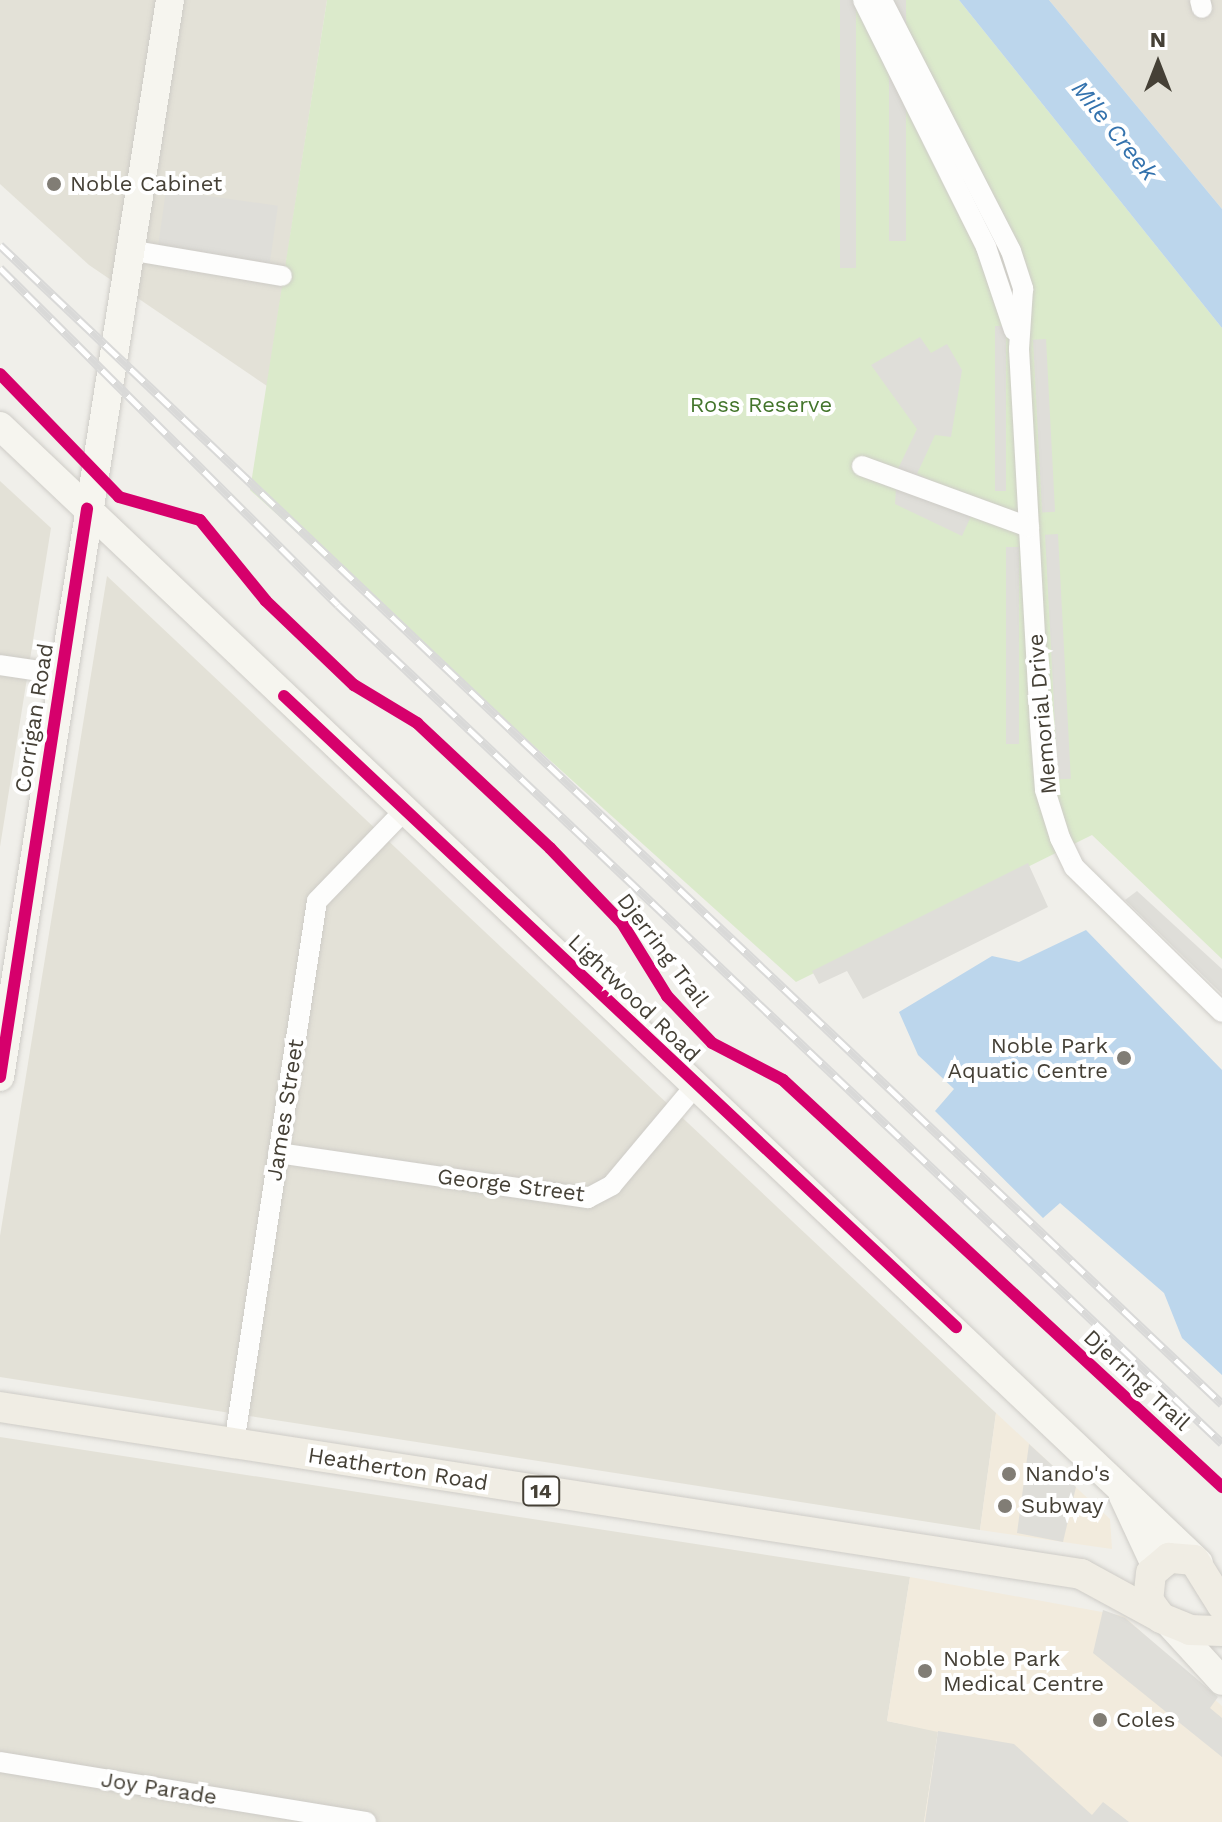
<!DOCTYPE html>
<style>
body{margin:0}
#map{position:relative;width:1222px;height:1822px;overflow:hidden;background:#f0efea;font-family:"Work Sans",sans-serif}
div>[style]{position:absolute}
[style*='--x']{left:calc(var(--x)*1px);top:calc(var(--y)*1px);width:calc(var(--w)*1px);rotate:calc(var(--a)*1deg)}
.residential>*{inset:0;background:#e3e1d7}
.commercial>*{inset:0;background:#f2ebdd}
.green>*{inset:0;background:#dbeacb}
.parking>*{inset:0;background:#dfded9;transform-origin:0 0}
.water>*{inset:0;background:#bcd6ec}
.roads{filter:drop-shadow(0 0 2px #ceccc7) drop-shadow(0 0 2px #ceccc7)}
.street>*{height:20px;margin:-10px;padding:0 10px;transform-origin:10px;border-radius:10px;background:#fdfdfc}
.secondary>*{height:28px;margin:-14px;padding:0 14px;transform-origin:14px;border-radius:14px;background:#f6f5ef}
.primary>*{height:30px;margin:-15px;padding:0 15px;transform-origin:15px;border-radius:15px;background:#f0ede4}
.rail>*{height:9px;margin-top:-4.5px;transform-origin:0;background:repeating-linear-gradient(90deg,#fff 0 18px,#d9d9d8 0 36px);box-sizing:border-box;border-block:2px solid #d9d9d8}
.cycleway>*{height:12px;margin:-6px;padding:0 6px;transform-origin:6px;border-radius:6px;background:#d6006c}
.dots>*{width:22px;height:22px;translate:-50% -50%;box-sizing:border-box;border:4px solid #fff;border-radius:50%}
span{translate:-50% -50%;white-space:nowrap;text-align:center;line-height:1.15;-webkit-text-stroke:8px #fff;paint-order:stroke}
.shield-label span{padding:2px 6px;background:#fff;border:2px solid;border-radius:6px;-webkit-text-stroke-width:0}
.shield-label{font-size:20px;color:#454036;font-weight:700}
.poi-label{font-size:22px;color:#454036}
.left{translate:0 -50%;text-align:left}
.right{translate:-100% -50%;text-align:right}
.park-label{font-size:22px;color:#43752b}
.street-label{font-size:22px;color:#454036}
.water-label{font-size:24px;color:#3372ad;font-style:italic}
.north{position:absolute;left:1118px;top:24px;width:80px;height:80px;-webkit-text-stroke:6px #fff;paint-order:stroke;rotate:0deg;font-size:22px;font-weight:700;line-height:32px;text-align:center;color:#454036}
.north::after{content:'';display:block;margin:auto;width:28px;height:36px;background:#454036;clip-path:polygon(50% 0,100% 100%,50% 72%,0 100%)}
</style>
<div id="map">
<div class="residential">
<i style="clip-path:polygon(0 0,327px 0,267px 386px,89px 265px,0 184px)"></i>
<i style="clip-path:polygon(1049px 0,1222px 0,1222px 209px)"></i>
<i style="clip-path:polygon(0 481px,51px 528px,0 847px)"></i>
<i style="clip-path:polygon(107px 576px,996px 1413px,980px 1530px,0 1377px,0 1236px)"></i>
<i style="clip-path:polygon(0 1437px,910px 1577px,887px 1721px,938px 1731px,924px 1822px,0 1822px)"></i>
</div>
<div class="commercial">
<i style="clip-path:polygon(996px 1413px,1110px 1519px,1112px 1549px,980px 1530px)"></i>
<i style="clip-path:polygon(910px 1577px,1124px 1616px,1222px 1706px,1222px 1822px,924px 1822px,938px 1732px,887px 1721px)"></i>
</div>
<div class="green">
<i style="clip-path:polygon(327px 0,959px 0,1222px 328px,1222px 959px,1092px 835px,796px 982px,250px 490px)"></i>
</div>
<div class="parking">
<i style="left:840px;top:0;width:16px;height:268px"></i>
<i style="left:889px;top:0;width:17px;height:241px"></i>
<i style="left:166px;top:190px;width:113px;height:75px;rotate:8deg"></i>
<i style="left:995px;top:326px;width:11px;height:165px"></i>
<i style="clip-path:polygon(920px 337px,931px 353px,947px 344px,962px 370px,951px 437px,935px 435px,917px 474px,977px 503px,962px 536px,895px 504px,897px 471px,917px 429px,871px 365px)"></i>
<i style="left:1046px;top:339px;width:173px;height:13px;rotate:87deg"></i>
<i style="left:1058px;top:534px;width:245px;height:13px;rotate:87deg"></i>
<i style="left:1006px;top:547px;width:13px;height:197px"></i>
<i style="clip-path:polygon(1028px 863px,1048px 907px,863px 999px,847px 971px,819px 984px,812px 971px)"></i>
<i style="clip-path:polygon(1137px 891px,1222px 969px,1222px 994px,1125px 900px)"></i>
<i style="clip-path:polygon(1029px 1444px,1076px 1487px,1063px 1542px,1017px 1533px)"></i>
<i style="clip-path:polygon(1103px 1610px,1125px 1618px,1218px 1697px,1210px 1708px,1222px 1718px,1222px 1757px,1093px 1653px)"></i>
<i style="clip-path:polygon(938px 1731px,1014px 1744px,1092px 1815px,1103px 1802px,1129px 1822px,925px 1822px)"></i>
</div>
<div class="water">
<i style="clip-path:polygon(959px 0,1049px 0,1222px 209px,1222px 328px)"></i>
<i style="clip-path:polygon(1086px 930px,1222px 1070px,1222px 1375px,1182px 1338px,1164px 1293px,1060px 1203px,1043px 1218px,935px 1111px,954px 1089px,918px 1055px,899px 1012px,992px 956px,1019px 962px)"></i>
</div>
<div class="roads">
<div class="street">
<i style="--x:863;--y:0;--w:276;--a:63.5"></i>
<i style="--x:986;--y:247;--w:88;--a:71.4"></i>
<i style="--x:882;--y:0;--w:282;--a:62.8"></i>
<i style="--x:1011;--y:251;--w:40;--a:72"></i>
<i style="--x:1023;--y:289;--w:60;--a:93.8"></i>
<i style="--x:1019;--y:349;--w:377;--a:86.8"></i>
<i style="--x:1040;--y:725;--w:65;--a:85.6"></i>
<i style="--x:1045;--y:790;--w:50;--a:72.6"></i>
<i style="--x:1060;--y:838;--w:32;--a:64"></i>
<i style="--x:1074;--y:867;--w:207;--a:44.4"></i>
<i style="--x:1200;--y:0;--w:8;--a:76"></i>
<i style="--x:129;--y:250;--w:155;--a:9.6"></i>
<i style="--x:862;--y:466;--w:178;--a:20.1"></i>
<i style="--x:0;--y:665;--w:61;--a:8.5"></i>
<i style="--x:278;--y:1153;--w:313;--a:8.3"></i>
<i style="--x:588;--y:1198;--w:27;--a:-28"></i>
<i style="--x:612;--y:1185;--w:131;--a:-50"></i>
<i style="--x:234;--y:1444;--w:549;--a:-81.31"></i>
<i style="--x:317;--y:901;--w:127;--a:-46"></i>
<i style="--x:0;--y:1762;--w:371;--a:9.3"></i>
</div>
<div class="secondary">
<i style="--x:0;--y:426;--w:1652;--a:43.48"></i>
<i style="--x:0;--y:1077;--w:1090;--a:-81.03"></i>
<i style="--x:1123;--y:1496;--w:76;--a:65.1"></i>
<i style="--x:1170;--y:1624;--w:77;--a:47.6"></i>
</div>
<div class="primary">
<i style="--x:0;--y:1407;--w:1094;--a:8.78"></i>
<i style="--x:1081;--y:1574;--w:88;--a:28.6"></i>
<i style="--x:1222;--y:1605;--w:53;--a:-121.9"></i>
<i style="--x:1194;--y:1560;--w:25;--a:-175"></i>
<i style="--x:1169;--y:1558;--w:23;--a:140"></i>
<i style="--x:1151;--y:1573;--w:27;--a:96"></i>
<i style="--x:1148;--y:1600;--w:22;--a:54"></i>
<i style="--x:1161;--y:1618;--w:31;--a:22"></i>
<i style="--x:1190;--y:1630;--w:32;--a:2"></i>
</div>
</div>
<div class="rail">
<i style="--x:0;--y:245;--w:1684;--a:43.48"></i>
<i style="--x:0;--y:268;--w:477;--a:44.9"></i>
<i style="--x:338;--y:605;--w:1218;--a:43.47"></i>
</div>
<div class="cycleway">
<i style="--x:0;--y:374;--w:171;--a:45.9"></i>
<i style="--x:119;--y:497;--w:84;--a:15.9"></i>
<i style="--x:200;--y:520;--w:104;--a:50.8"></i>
<i style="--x:266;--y:601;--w:122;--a:43.7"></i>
<i style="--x:354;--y:685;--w:74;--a:31.1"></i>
<i style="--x:417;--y:723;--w:183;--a:43.2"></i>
<i style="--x:550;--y:848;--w:104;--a:46.2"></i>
<i style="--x:622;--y:923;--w:86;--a:58.3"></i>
<i style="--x:667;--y:996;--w:65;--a:46.2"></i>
<i style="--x:712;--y:1043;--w:80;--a:27.5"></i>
<i style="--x:783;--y:1080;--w:599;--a:42.83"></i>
<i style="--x:284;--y:696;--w:922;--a:43.2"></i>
<i style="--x:0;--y:1077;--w:575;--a:-81.29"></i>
</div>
<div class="dots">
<i style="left:54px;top:184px;background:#817d75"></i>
<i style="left:1124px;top:1058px;background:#817d75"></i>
<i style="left:1009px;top:1474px;background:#817d75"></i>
<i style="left:1005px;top:1506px;background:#817d75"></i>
<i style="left:925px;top:1671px;background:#817d75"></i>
<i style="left:1100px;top:1720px;background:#817d75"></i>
</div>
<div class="shield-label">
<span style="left:541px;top:1491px">14</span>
</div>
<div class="poi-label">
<span class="left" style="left:70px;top:184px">Noble Cabinet</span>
<span class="right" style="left:1108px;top:1058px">Noble Park<br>Aquatic Centre</span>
<span class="left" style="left:1025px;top:1474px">Nando's</span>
<span class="left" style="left:1021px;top:1506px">Subway</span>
<span class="left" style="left:943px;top:1671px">Noble Park<br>Medical Centre</span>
<span class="left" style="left:1116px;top:1720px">Coles</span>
</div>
<div class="park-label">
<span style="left:761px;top:405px">Ross Reserve</span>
</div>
<div class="street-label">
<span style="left:1042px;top:714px;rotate:-95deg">Memorial Drive</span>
<span style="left:34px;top:718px;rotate:-81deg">Corrigan Road</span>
<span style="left:663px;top:950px;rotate:53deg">Djerring Trail</span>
<span style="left:634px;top:998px;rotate:44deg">Lightwood Road</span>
<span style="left:285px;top:1110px;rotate:-81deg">James Street</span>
<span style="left:511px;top:1185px;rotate:7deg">George Street</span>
<span style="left:1137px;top:1380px;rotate:43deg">Djerring Trail</span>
<span style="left:398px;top:1469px;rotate:9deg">Heatherton Road</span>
<span style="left:159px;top:1788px;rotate:9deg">Joy Parade</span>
</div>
<div class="water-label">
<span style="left:1114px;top:131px;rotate:51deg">Mile Creek</span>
</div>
<div class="north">N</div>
</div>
